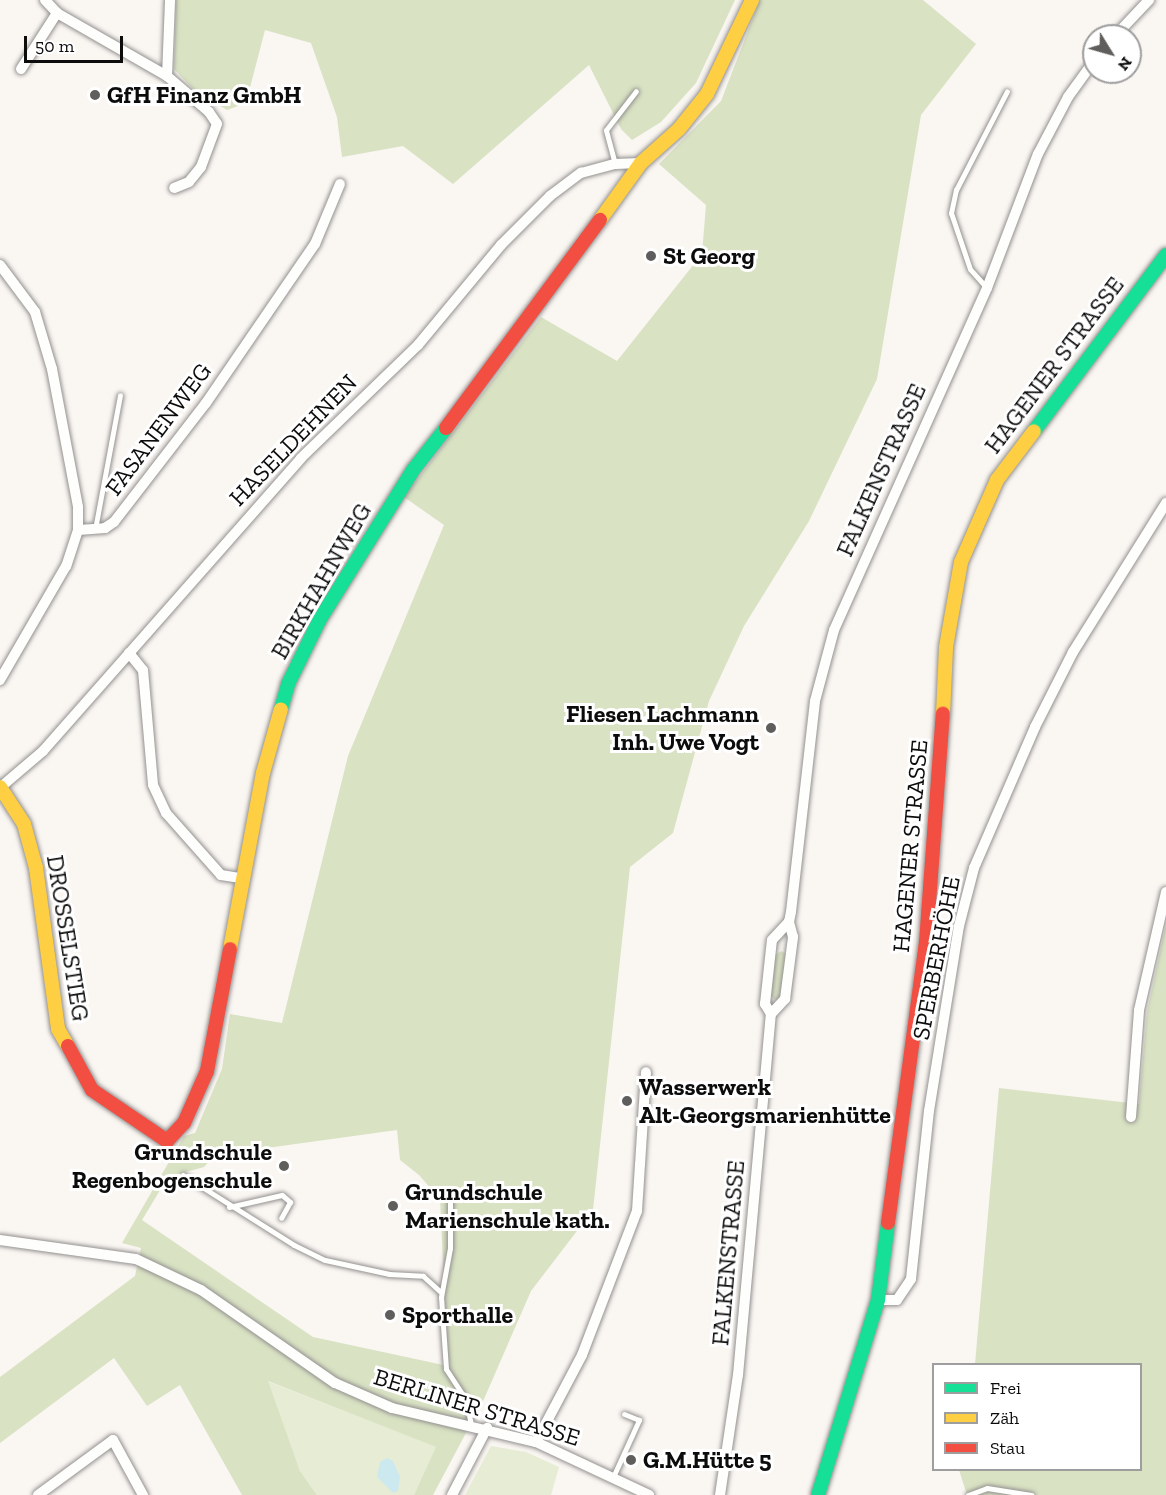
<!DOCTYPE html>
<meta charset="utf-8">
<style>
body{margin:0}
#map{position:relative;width:1166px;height:1495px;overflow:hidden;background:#faf6f2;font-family:"Zilla Slab",serif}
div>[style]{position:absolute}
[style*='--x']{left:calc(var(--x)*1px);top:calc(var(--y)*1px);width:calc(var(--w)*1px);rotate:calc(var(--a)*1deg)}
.green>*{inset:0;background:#e7ecd4}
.forest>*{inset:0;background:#d9e2c3}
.water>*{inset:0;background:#cce9ef}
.roads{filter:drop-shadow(0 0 2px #939190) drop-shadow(0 0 2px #939190)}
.lane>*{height:5px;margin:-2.5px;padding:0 2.5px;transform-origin:2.5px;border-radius:2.5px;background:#fefefd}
.street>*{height:10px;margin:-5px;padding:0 5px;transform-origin:5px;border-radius:5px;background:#fefefd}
.fast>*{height:14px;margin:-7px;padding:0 7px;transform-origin:7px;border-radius:7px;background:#16e098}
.slow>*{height:14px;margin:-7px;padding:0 7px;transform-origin:7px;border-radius:7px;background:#ffcf43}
.jam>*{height:14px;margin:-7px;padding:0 7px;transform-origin:7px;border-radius:7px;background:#f24e42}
.dots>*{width:16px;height:16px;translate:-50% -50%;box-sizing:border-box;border:3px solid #fff;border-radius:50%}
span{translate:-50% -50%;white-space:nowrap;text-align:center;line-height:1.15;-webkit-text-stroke:6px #fff;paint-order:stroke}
.poi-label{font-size:24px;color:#0c0c0c;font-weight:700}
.left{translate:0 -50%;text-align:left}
.right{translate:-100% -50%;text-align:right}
.street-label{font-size:24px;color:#0c0c0c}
.legend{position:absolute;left:932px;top:1363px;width:210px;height:108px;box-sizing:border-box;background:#fff;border:2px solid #9e9e9e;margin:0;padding:8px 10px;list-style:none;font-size:18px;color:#0c0c0c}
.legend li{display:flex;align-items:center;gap:12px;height:30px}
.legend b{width:30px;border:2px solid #9e9e9e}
.north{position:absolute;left:1082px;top:24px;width:60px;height:60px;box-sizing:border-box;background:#fff;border:2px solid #9e9e9e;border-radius:50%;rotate:127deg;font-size:16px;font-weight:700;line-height:24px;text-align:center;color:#0c0c0c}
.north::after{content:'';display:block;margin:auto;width:21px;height:27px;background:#5f5e5c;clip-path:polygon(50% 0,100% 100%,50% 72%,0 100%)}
.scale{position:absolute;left:24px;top:36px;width:99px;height:27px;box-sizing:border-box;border:3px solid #0c0c0c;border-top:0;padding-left:8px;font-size:18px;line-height:21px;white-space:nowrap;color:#0c0c0c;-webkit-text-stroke:4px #fff;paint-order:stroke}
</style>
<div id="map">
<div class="green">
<i style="clip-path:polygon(267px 1381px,437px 1447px,414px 1495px,317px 1495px,300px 1471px)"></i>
<i style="clip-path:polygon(491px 1446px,526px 1452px,559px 1467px,551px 1495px,465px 1495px)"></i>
</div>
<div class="forest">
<i style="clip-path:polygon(176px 0,735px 0,696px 83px,661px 122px,632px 140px,621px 129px,589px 65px,453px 184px,403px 146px,342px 157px,337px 117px,311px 43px,265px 30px,246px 103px,227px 110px,195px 91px,174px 69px)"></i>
<i style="clip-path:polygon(evenodd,760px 0,923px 0,976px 44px,921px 115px,877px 379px,809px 521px,744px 626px,709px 701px,673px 833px,630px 867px,593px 1210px,531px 1291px,484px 1399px,433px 1495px,414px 1495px,436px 1447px,268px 1381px,300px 1471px,317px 1495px,242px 1495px,180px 1385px,147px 1406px,114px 1358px,0 1443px,0 1377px,135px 1276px,141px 1248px,122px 1243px,184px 1136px,195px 1133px,222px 1069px,230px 1014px,282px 1023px,348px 756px,444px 525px,404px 497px,541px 317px,617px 361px,702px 254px,706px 205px,659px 164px,721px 101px,760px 0,397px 1130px,400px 1160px,419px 1175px,440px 1199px,448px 1366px,313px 1337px,142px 1220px,168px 1177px,204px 1167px,215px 1155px,397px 1130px)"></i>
<i style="clip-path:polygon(1166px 924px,1166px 1495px,967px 1495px,959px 1470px,1140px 1470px,1140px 1364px,975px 1364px,999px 1088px,1139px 1104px,1147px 1012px)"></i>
<i style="clip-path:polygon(781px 951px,789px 955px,784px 995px,776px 1000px,767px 993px,771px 958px)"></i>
</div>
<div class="water">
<i style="clip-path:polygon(387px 1458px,393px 1461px,400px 1477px,398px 1491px,393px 1493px,377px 1477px,380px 1462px)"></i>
</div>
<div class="roads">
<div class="lane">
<i style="--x:615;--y:164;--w:35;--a:-105"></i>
<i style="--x:606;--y:130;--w:49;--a:-52.4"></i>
<i style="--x:987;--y:288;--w:25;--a:-132"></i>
<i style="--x:970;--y:269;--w:59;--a:-108.7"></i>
<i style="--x:951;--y:213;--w:24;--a:-78"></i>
<i style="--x:956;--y:190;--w:111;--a:-62.7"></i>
<i style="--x:95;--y:529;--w:136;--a:-79.4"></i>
<i style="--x:183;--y:1175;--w:131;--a:32.2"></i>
<i style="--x:294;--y:1245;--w:34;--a:26"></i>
<i style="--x:325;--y:1260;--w:66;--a:12.3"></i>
<i style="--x:389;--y:1274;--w:34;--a:3"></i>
<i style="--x:423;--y:1276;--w:24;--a:42"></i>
<i style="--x:450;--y:1201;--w:47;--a:90"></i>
<i style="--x:450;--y:1248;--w:50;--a:100.4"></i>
<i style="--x:441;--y:1297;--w:72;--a:86"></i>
<i style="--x:446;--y:1369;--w:35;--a:57"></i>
<i style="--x:465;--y:1398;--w:27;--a:77"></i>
<i style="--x:229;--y:1207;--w:54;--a:-12.8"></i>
<i style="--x:282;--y:1195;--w:11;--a:41"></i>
<i style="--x:290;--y:1202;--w:18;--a:119"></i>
<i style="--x:613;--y:1477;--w:63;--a:-65.5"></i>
<i style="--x:639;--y:1420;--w:16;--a:-158"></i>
<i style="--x:968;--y:1495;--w:20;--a:-20"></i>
<i style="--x:987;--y:1488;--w:45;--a:9"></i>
</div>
<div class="street">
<i style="--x:45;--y:0;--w:18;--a:47"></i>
<i style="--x:57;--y:13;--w:127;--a:29.8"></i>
<i style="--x:167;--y:76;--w:55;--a:40.6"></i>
<i style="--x:209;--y:112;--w:14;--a:56"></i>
<i style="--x:217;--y:124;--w:46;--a:110.4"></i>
<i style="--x:201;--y:167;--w:19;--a:129"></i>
<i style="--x:189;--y:182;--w:16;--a:158"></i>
<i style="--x:1115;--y:36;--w:50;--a:-46.6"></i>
<i style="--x:21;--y:69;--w:67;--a:-57.3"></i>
<i style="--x:167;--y:76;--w:76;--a:-87.7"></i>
<i style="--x:0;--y:265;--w:59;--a:53.3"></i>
<i style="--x:35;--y:312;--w:59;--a:73.4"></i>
<i style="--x:52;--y:369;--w:140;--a:79.3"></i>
<i style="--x:78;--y:507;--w:23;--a:90"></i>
<i style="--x:78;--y:530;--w:38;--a:108"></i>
<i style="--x:66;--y:566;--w:132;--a:120.1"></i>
<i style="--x:78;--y:530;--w:27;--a:-4"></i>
<i style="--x:105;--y:528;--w:11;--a:-34"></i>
<i style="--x:114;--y:522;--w:150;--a:-52.3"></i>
<i style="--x:206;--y:403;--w:193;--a:-55.6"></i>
<i style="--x:315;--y:244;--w:65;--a:-67.4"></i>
<i style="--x:129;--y:653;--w:22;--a:51"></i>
<i style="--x:143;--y:670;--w:115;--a:85"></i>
<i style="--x:153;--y:785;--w:31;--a:65"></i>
<i style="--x:166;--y:813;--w:83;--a:48.4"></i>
<i style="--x:221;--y:875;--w:20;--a:9"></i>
<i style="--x:2;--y:786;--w:54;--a:-40.5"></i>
<i style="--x:43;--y:751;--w:390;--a:-48.6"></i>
<i style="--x:301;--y:458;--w:163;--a:-44"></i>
<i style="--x:418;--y:345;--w:130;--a:-50.3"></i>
<i style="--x:501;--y:245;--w:69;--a:-45"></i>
<i style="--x:550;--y:196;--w:39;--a:-37"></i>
<i style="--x:581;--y:173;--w:35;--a:-15"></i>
<i style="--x:615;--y:164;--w:26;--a:-2"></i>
<i style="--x:771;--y:1014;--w:21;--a:-47"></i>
<i style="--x:785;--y:999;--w:63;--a:-82.6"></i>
<i style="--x:793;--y:937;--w:16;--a:-105"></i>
<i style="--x:1131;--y:1117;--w:107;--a:-85.7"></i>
<i style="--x:1139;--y:1010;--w:121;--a:-77.1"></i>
<i style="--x:0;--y:1240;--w:137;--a:8"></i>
<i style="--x:136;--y:1259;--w:72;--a:25.5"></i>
<i style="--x:201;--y:1290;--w:163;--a:34.8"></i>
<i style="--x:335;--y:1383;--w:62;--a:23.7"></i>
<i style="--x:392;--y:1408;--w:148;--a:13.3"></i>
<i style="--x:536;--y:1442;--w:125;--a:25.1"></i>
<i style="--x:878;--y:1300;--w:19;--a:0"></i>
<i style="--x:897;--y:1300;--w:25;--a:-56"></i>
<i style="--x:911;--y:1279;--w:169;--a:-83.9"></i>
<i style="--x:929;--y:1111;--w:187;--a:-80.8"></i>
<i style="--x:959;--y:926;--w:60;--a:-75.5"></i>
<i style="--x:974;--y:868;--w:154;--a:-66.6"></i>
<i style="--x:1035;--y:727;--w:84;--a:-63.1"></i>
<i style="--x:1073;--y:652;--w:176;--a:-58"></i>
<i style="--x:536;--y:1442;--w:98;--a:-62.1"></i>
<i style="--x:582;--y:1355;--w:154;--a:-69.1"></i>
<i style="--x:637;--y:1211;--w:139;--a:-86.3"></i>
<i style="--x:38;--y:1495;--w:93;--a:-36.3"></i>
<i style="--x:113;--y:1440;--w:63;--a:61.4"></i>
<i style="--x:452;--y:1495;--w:76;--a:-62.4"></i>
<i style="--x:720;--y:1495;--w:121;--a:-81.5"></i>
<i style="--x:738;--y:1375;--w:363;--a:-84.8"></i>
<i style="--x:771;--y:1014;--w:12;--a:-121"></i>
<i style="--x:765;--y:1004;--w:64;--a:-83.8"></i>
<i style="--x:772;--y:940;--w:25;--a:-47"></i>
<i style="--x:789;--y:922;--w:10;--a:-79"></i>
<i style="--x:791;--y:912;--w:212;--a:-83.5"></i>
<i style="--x:815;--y:701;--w:73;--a:-75"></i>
<i style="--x:834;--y:630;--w:375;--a:-65.9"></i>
<i style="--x:987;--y:288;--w:143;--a:-69.2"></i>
<i style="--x:1038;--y:154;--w:64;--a:-62.2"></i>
<i style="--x:1068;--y:97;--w:44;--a:-54.2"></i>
</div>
<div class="fast">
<i style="--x:1034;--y:431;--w:220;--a:-53.1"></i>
<i style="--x:281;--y:709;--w:26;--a:-74"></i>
<i style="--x:288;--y:684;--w:72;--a:-63.8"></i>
<i style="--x:320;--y:619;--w:176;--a:-58"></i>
<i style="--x:413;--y:470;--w:53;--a:-51.8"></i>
<i style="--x:818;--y:1495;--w:204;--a:-72.9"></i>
<i style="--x:878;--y:1300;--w:78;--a:-82.6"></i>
</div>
<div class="slow">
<i style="--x:600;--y:220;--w:70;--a:-54.3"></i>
<i style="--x:641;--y:163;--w:51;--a:-41.8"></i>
<i style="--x:679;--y:129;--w:45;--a:-51.3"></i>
<i style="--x:707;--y:94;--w:104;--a:-64.4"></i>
<i style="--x:943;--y:714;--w:67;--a:-87.4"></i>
<i style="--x:946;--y:647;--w:86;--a:-80"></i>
<i style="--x:961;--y:562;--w:90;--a:-66.3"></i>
<i style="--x:997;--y:480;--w:61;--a:-52.9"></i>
<i style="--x:0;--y:787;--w:44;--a:57"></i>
<i style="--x:24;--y:824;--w:46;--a:74.7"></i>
<i style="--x:36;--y:868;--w:162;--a:82.2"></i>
<i style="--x:58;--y:1029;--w:20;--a:60"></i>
<i style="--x:230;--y:949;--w:179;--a:-79.4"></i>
<i style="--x:263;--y:773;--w:66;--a:-74.3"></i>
</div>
<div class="jam">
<i style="--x:446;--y:428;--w:259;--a:-53.5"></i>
<i style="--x:68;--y:1046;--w:50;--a:61.4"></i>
<i style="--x:92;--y:1090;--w:91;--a:34.2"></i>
<i style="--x:167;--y:1141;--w:25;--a:-47"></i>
<i style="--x:184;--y:1123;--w:57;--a:-66.1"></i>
<i style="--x:207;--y:1071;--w:124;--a:-79.3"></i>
<i style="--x:888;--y:1223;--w:283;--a:-82.3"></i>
<i style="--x:926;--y:943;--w:230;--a:-85.8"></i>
</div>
</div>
<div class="dots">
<i style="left:95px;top:95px;background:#5f5e5c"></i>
<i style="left:651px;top:256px;background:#5f5e5c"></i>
<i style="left:771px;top:728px;background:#5f5e5c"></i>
<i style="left:627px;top:1101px;background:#5f5e5c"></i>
<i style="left:284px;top:1166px;background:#5f5e5c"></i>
<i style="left:393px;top:1206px;background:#5f5e5c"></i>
<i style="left:390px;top:1315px;background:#5f5e5c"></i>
<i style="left:631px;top:1460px;background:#5f5e5c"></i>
</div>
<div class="poi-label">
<span class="left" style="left:107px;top:95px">GfH Finanz GmbH</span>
<span class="left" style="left:663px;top:256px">St Georg</span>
<span class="right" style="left:759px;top:728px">Fliesen Lachmann<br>Inh. Uwe Vogt</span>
<span class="left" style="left:639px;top:1101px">Wasserwerk<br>Alt-Georgsmarienhütte</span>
<span class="right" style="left:272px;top:1166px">Grundschule<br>Regenbogenschule</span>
<span class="left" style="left:405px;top:1206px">Grundschule<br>Marienschule kath.</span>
<span class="left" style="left:402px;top:1315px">Sporthalle</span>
<span class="left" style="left:643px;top:1460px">G.M.Hütte 5</span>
</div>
<div class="street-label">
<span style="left:1054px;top:365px;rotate:-53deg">HAGENER STRASSE</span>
<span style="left:158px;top:429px;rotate:-53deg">FASANENWEG</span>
<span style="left:293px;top:440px;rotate:-46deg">HASELDEHNEN</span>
<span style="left:881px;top:470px;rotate:-66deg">FALKENSTRASSE</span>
<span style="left:321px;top:581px;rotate:-60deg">BIRKHAHNWEG</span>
<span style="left:910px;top:846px;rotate:-85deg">HAGENER STRASSE</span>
<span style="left:68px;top:938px;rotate:81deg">DROSSELSTIEG</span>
<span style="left:936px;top:958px;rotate:-79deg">SPERBERHÖHE</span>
<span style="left:728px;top:1253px;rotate:-85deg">FALKENSTRASSE</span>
<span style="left:477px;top:1407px;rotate:17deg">BERLINER STRASSE</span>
</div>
<ul class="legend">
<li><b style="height:8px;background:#16e098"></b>Frei</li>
<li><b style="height:8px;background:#ffcf43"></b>Zäh</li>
<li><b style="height:8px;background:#f24e42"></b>Stau</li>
</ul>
<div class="north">N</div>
<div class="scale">50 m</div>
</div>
